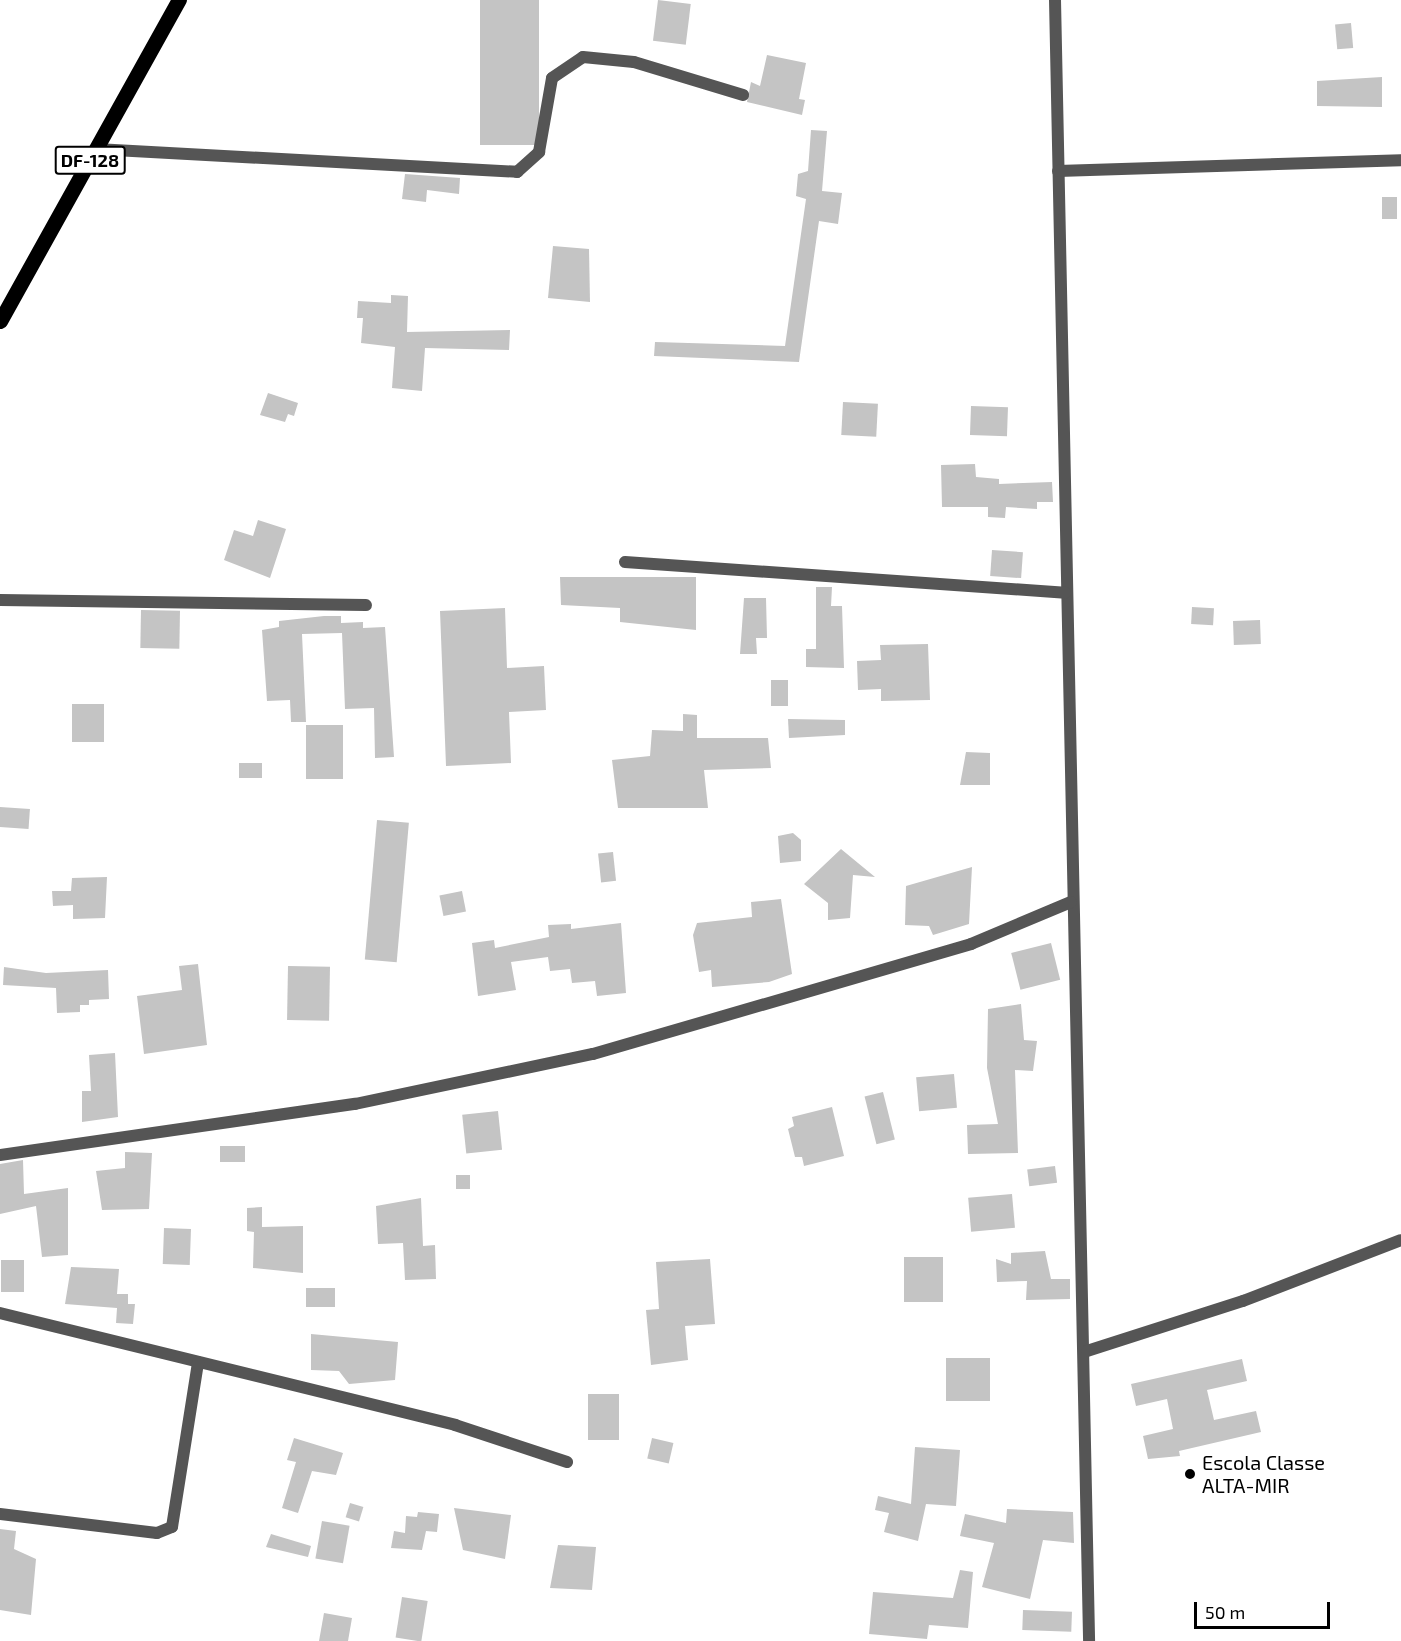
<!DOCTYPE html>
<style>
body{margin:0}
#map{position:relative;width:1401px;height:1641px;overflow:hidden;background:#fff;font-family:"Exo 2",sans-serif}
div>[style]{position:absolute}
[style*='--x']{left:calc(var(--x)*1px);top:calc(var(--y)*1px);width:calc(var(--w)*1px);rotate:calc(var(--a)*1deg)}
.building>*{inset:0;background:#c4c4c4;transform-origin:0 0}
.minor>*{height:12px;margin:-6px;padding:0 6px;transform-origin:6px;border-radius:6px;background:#555}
.primary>*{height:15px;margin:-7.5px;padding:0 7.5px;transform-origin:7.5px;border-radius:7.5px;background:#000}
.dots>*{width:16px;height:16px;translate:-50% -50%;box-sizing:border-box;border:3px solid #fff;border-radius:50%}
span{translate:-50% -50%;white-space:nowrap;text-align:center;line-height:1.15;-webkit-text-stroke:4.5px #fff;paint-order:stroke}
.shield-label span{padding:2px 4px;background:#fff;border:2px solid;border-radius:4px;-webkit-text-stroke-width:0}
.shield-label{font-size:18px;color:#000;font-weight:700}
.poi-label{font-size:20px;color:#000}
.left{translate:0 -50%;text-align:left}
.scale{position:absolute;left:1194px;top:1602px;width:136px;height:27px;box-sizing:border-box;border:3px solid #000;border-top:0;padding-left:8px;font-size:18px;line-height:21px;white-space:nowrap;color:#000;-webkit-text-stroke:4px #fff;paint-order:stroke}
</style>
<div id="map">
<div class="building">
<i style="left:480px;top:0;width:59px;height:145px"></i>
<i style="left:658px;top:0;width:33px;height:41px;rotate:7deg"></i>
<i style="left:1351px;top:23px;width:25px;height:16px;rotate:85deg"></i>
<i style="clip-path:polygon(767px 55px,806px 63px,799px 99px,805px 100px,802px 115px,747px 102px,751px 82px,760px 86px)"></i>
<i style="clip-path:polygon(1382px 77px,1382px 107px,1317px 106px,1317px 81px)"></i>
<i style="clip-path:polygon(811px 130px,827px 131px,822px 191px,842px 193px,838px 224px,819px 221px,799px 362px,654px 356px,655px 342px,785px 346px,806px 199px,796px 196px,798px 174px,808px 171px)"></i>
<i style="clip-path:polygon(405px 174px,460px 178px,459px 194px,427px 190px,426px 202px,402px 199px)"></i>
<i style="left:1382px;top:197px;width:15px;height:22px"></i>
<i style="clip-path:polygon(553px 246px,589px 249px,590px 302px,548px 298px)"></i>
<i style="clip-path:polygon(391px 295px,408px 296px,407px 332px,510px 330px,509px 350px,425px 348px,422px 391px,392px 388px,395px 347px,361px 343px,363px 318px,357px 318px,358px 301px,391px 303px)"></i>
<i style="clip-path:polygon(268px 393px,298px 403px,294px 416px,288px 414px,285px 422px,260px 415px)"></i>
<i style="left:843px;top:402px;width:35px;height:33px;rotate:3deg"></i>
<i style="left:971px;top:406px;width:37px;height:29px;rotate:2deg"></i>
<i style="clip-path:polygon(975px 464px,976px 477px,999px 479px,999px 484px,1052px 482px,1053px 502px,1037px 502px,1037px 509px,1006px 507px,1005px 518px,988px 517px,988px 507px,942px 507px,941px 465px)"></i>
<i style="clip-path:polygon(258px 520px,286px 529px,270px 578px,224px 560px,234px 530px,253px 536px)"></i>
<i style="left:992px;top:550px;width:31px;height:26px;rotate:4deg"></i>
<i style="clip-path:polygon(560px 577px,696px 577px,696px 630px,620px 622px,620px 608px,561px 605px)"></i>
<i style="clip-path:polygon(816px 587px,832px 587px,831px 606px,842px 606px,844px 668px,806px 667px,806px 649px,816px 649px)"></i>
<i style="clip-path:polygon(744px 598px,766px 598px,767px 638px,756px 638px,757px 654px,740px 654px)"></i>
<i style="left:1192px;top:607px;width:22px;height:17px;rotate:3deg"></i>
<i style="clip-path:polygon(505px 608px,507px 668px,544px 666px,546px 710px,509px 712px,511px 763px,446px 766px,440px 611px)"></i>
<i style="left:141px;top:610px;width:39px;height:38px;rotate:1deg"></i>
<i style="clip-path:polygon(324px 616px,341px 616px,341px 623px,363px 622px,363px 628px,385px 627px,394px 757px,375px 758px,374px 708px,345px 709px,342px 633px,302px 634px,306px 722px,291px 722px,290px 700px,267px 701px,262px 630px,279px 627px,279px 621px)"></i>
<i style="left:1260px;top:620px;width:24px;height:27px;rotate:88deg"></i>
<i style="clip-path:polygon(928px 644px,930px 700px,881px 701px,881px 689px,858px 690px,857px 661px,881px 660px,880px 645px)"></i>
<i style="left:771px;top:680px;width:17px;height:26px"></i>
<i style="left:72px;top:704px;width:32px;height:38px"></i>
<i style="clip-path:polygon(683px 714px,697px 715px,697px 738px,768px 738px,771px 768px,704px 770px,708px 808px,618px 808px,612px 760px,650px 756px,652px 730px,683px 731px)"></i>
<i style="clip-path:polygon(788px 719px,845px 720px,845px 735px,789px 738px)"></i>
<i style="left:306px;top:725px;width:37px;height:54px"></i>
<i style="clip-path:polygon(966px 752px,990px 753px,990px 785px,960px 785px)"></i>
<i style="left:239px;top:763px;width:23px;height:15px"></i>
<i style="left:0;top:807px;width:30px;height:20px;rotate:4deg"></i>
<i style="left:377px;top:820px;width:32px;height:140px;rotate:5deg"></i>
<i style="clip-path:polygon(793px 833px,801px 840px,801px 861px,780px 863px,778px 836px)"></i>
<i style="clip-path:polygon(841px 849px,875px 877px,853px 875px,850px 918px,828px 920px,828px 903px,804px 884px)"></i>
<i style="left:613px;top:852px;width:29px;height:15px;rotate:84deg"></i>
<i style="clip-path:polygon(972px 867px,969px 924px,933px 935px,929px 926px,905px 925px,906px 886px)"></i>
<i style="clip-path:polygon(107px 877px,105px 918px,73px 919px,73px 905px,53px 906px,52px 891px,71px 891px,72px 878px)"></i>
<i style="left:462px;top:891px;width:21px;height:23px;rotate:79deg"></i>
<i style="clip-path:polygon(781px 899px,792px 974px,769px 982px,712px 987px,711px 970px,699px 972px,693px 935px,697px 923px,752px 917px,751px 902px)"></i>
<i style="clip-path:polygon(621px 923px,626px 993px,597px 996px,595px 981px,572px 983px,570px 969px,550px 971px,548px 957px,511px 962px,516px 990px,478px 996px,472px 943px,494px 940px,495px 948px,549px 937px,548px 925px,571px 924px,571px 929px)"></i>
<i style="left:1051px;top:943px;width:38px;height:41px;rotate:76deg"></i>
<i style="clip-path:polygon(198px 964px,207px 1045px,144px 1054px,137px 996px,182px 990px,179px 966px)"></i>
<i style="left:288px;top:966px;width:42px;height:54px;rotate:1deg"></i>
<i style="clip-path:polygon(4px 967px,46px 973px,108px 970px,109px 999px,89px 1000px,89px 1005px,80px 1005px,80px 1012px,57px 1013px,56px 988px,3px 985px)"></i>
<i style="clip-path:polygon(1021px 1004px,1024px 1040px,1037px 1041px,1033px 1071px,1015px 1070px,1018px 1153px,968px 1154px,967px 1125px,998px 1124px,987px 1068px,988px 1009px)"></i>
<i style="clip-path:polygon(115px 1053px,118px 1117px,82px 1122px,82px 1091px,91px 1091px,89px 1055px)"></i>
<i style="left:954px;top:1074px;width:34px;height:38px;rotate:85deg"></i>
<i style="left:883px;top:1092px;width:49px;height:19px;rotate:76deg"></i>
<i style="clip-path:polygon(832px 1107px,844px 1156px,804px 1166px,802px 1157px,795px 1157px,788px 1129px,794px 1126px,792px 1117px)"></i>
<i style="left:498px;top:1111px;width:39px;height:36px;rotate:84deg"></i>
<i style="left:220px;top:1146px;width:25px;height:16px"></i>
<i style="clip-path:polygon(125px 1152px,152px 1153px,149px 1209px,102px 1210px,96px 1171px,125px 1168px)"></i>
<i style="clip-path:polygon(23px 1160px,24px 1194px,68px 1188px,68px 1255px,42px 1257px,36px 1206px,0 1214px,0 1164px)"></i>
<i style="left:1055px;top:1166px;width:17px;height:28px;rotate:83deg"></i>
<i style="left:456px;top:1175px;width:14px;height:14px"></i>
<i style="left:1012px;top:1194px;width:34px;height:44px;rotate:85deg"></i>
<i style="clip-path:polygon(421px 1198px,423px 1246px,435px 1245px,436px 1279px,405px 1280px,403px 1243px,378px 1244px,376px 1206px)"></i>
<i style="clip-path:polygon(262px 1207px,262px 1227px,303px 1226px,303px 1273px,253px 1268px,254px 1232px,247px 1231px,247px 1208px)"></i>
<i style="left:164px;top:1228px;width:27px;height:36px;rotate:2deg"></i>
<i style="clip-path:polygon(1045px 1251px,1051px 1279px,1070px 1279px,1070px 1299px,1026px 1300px,1027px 1281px,997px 1282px,996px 1259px,1011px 1264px,1011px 1253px)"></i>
<i style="left:904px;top:1257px;width:39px;height:45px"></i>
<i style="clip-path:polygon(710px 1259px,715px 1324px,685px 1326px,688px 1360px,651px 1365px,646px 1310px,659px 1309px,656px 1262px)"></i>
<i style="left:1px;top:1260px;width:23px;height:32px"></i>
<i style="clip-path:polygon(71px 1267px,119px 1269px,117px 1294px,128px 1294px,128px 1304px,135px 1304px,133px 1324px,116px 1323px,117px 1308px,65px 1304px)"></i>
<i style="left:335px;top:1288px;width:19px;height:29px;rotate:90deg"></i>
<i style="clip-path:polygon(311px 1334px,398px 1342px,395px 1380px,349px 1384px,339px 1371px,311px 1370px)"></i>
<i style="left:946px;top:1358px;width:44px;height:43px"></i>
<i style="clip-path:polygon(1242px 1359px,1247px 1381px,1207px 1390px,1214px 1420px,1256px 1411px,1261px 1432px,1179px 1451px,1180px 1456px,1148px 1459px,1143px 1436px,1173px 1429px,1167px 1399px,1136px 1406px,1131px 1384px)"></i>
<i style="left:588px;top:1394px;width:31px;height:46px"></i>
<i style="clip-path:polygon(294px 1438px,343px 1453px,336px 1475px,312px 1471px,298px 1513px,282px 1508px,296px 1462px,287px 1460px)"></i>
<i style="left:652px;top:1438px;width:22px;height:21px;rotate:13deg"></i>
<i style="clip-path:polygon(915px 1447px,960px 1450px,956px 1506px,926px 1504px,918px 1541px,884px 1532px,889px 1513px,875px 1510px,878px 1496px,911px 1504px)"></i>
<i style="left:350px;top:1503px;width:14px;height:15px;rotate:17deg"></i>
<i style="clip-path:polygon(454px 1508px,511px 1515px,505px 1559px,463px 1550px)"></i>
<i style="clip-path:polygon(1007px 1509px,1073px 1512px,1074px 1543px,1043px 1540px,1030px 1599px,982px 1587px,994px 1543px,960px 1536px,965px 1514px,1006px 1523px)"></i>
<i style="clip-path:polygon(418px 1512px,439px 1514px,437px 1532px,426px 1531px,422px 1550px,391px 1548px,394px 1531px,405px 1533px,406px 1516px,417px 1517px)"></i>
<i style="left:322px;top:1521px;width:28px;height:38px;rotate:10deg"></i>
<i style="clip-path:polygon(0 1529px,16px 1531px,14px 1549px,36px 1559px,31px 1615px,0 1610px)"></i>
<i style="clip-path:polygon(271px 1534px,311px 1546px,308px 1557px,266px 1547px)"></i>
<i style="clip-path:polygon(558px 1545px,596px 1547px,592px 1590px,550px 1588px)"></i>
<i style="clip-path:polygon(960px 1570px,973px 1572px,968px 1628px,929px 1625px,927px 1639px,869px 1634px,873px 1592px,953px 1598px)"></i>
<i style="left:402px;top:1597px;width:26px;height:41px;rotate:9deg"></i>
<i style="left:1023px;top:1610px;width:49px;height:20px;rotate:2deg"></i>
<i style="clip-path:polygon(324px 1613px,352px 1618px,348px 1641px,319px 1641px)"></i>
</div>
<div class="minor">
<i style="--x:1055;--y:0;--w:1641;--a:88.81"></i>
<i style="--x:96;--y:149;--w:422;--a:3.1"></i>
<i style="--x:517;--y:172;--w:30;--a:-42"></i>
<i style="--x:539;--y:152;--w:75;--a:-80"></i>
<i style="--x:552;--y:78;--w:37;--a:-34"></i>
<i style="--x:583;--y:57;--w:51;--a:5.6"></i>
<i style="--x:634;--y:62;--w:114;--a:16.8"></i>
<i style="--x:1058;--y:171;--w:343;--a:-1.8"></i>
<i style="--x:625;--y:562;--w:441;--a:4"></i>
<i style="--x:0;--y:600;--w:366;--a:0.8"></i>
<i style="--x:0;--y:1155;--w:359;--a:-8.2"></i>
<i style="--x:355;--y:1104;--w:243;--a:-11.9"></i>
<i style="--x:593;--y:1054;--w:394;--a:-16.2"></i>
<i style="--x:971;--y:944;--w:108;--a:-22.8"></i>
<i style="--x:0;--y:1313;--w:469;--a:13.8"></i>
<i style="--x:455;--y:1425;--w:118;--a:18.3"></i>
<i style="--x:1087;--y:1351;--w:164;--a:-17.8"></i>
<i style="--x:1243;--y:1301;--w:169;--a:-21.1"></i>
<i style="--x:0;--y:1514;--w:158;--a:6.9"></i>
<i style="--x:157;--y:1533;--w:16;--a:-22"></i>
<i style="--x:172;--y:1527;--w:167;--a:-81"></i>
</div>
<div class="primary">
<i style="--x:0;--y:321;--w:368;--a:-60.9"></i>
</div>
<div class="dots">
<i style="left:1190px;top:1474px;background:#000"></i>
</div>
<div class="shield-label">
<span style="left:90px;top:160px">DF-128</span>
</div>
<div class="poi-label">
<span class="left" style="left:1202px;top:1474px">Escola Classe<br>ALTA-MIR</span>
</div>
<div class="scale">50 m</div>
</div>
